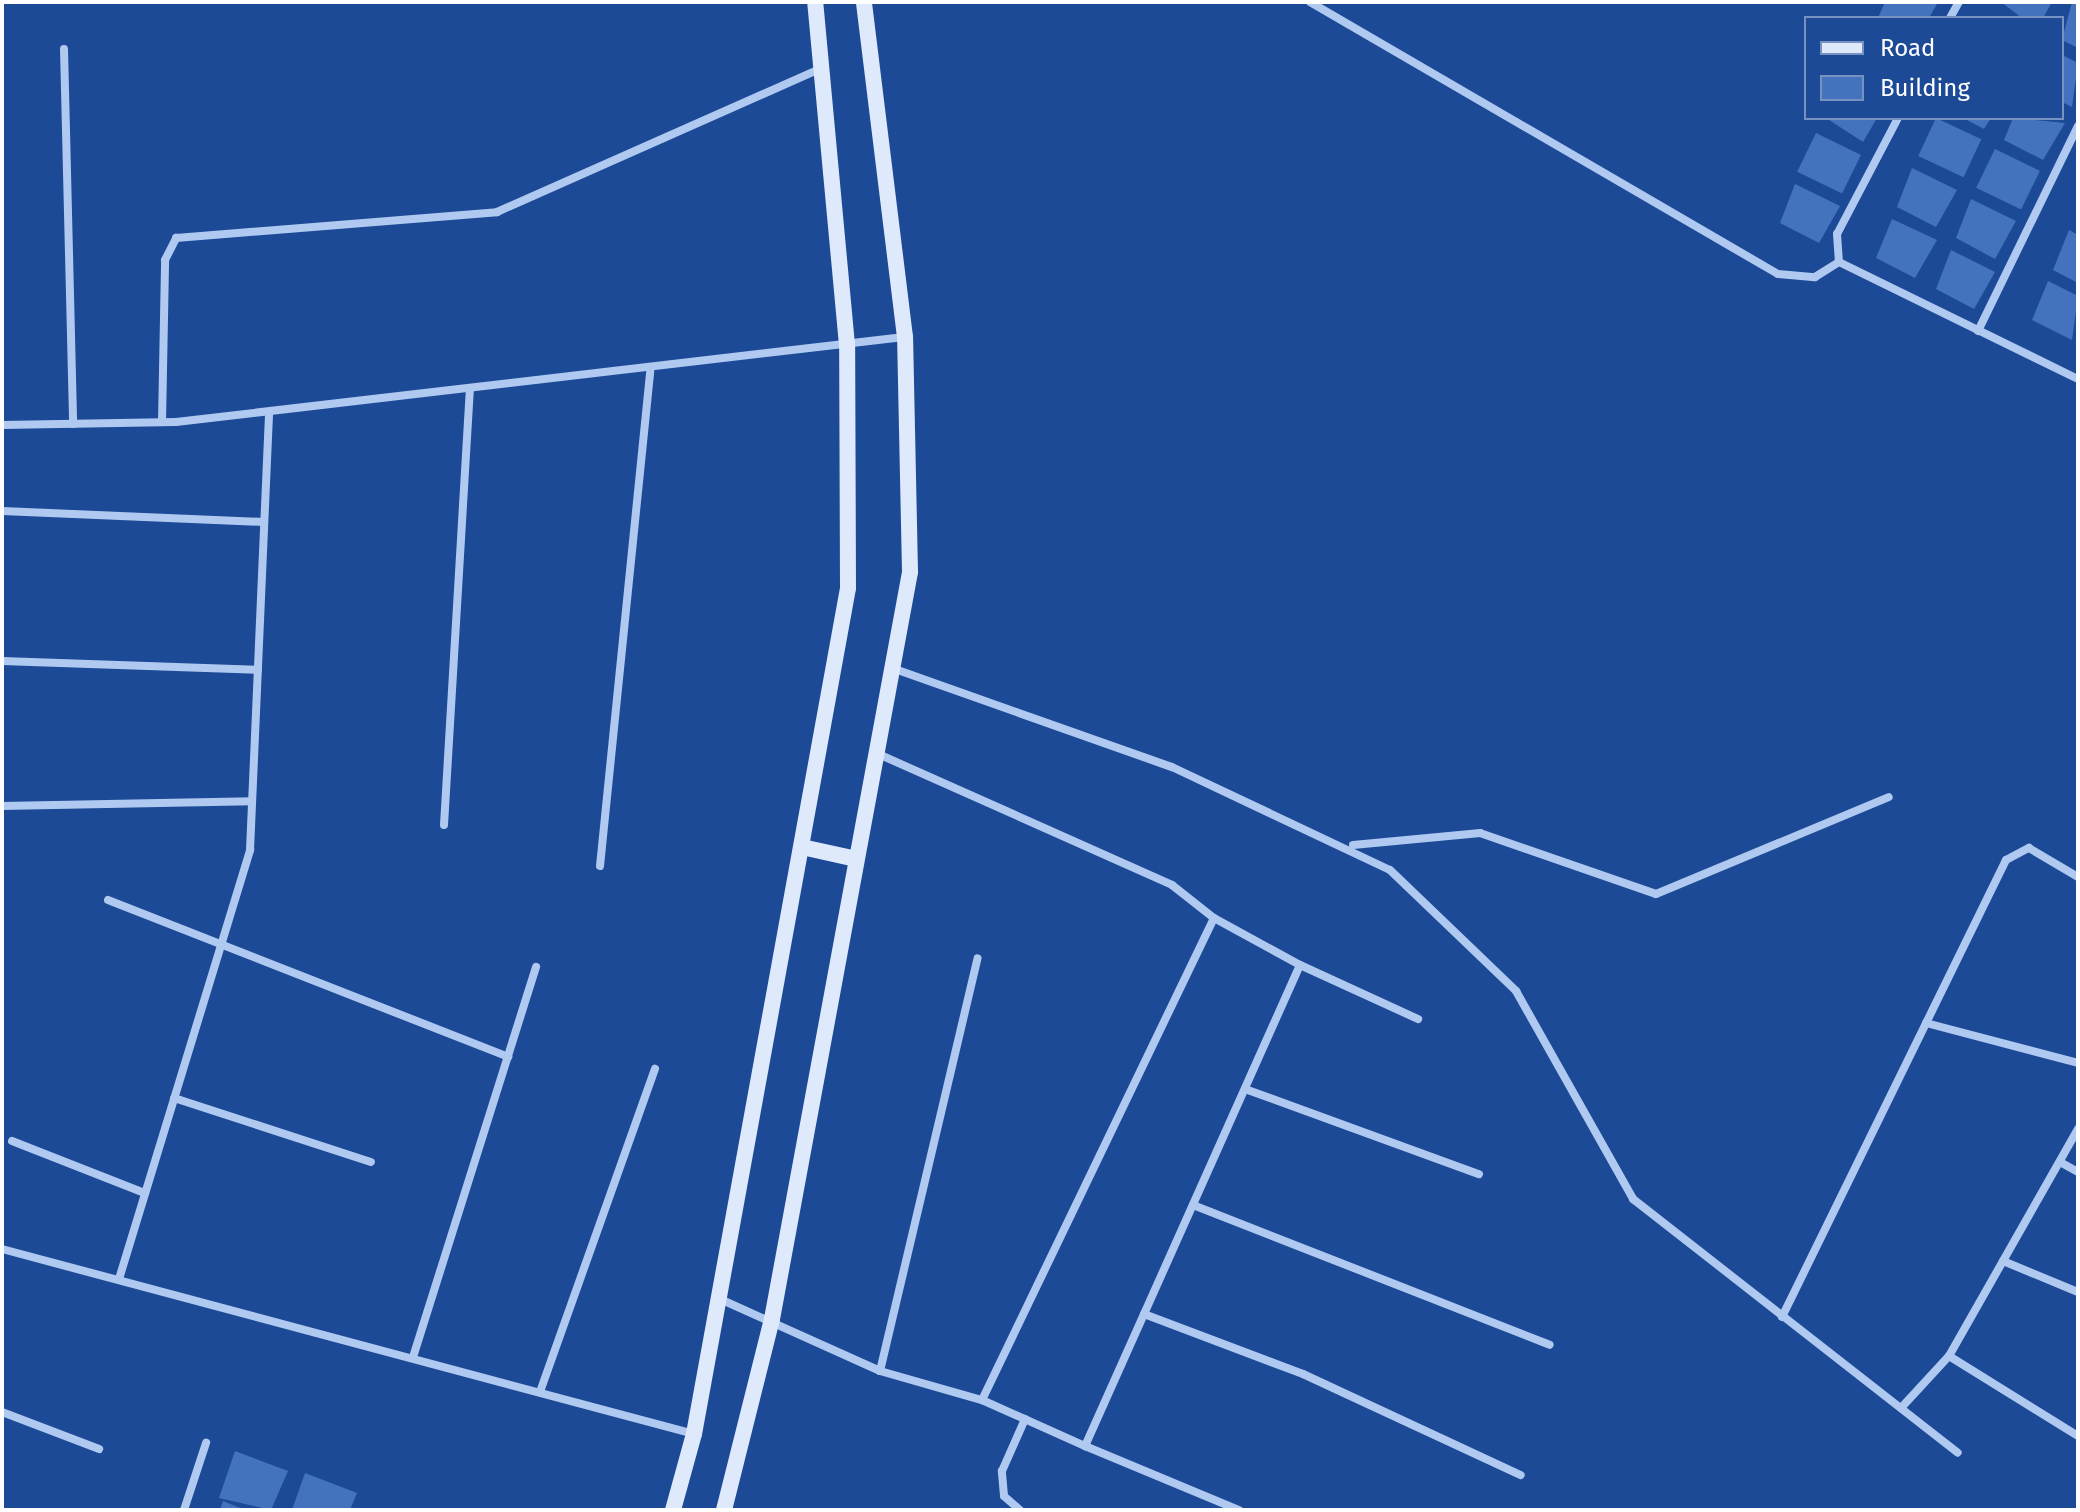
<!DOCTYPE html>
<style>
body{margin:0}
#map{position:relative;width:2080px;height:1512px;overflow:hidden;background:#1c4a97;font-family:"Fira Sans",sans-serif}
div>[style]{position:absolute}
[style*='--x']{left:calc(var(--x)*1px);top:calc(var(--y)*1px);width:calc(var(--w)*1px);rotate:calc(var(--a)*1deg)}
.building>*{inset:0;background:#4473be;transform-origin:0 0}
.street>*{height:8px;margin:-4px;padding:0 4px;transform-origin:4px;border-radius:4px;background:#b0c9f0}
.secondary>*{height:16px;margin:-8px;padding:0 8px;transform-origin:8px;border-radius:8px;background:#dee9fb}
span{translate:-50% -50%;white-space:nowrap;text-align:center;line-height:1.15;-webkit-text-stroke:7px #1c4a97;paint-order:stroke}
.frame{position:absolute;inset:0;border:4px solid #fff;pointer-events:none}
.legend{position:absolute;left:1804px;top:16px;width:260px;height:104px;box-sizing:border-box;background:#1c4a97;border:2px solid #7792c1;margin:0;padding:10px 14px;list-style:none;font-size:24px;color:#fff}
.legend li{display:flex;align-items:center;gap:16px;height:40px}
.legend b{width:40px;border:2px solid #7792c1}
</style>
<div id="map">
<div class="building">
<i style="clip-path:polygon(1885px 2px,1934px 2px,1937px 4px,1929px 18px,1878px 18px)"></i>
<i style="clip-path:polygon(2001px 2px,2052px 2px,2043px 18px,2022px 18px)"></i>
<i style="clip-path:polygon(2072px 2px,2078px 2px,2078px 48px,2062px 40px)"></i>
<i style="clip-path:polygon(2062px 55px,2078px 63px,2072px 107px,2062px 102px)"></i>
<i style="clip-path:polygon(1826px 118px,1877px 118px,1863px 142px)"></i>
<i style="left:1936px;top:118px;width:50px;height:42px;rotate:25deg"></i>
<i style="clip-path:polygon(1963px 118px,1991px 118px,1984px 129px)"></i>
<i style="clip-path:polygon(2013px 118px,2065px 123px,2043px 160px,2004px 140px)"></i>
<i style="left:1816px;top:133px;width:50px;height:43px;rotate:26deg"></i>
<i style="left:1995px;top:149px;width:50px;height:43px;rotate:26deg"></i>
<i style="clip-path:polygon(1912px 168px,1957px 190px,1936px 227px,1897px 207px)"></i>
<i style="clip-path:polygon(1795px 184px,1840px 206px,1819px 243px,1780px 223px)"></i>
<i style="clip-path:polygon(1971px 199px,2016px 221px,1995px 259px,1956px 238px)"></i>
<i style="clip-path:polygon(1892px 219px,1937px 240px,1915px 278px,1876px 258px)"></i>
<i style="clip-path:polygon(2069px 230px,2078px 235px,2078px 283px,2053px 270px)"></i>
<i style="clip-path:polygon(1951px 250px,1995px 272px,1974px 309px,1936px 289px)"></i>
<i style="clip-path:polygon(2048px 281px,2078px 296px,2072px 340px,2032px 320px)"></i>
<i style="clip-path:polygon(235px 1451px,288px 1471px,271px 1510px,219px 1498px)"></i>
<i style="clip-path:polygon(305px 1473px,357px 1493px,350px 1510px,292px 1510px)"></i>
<i style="clip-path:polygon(223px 1501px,245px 1510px,220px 1510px)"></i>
</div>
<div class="street">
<i style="--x:1310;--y:2;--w:541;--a:30.17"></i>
<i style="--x:1778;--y:274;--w:37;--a:5"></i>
<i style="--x:1815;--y:277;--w:28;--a:-32"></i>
<i style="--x:1950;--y:18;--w:18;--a:-61"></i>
<i style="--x:64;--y:49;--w:375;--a:88.6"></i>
<i style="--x:1898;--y:118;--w:131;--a:117.7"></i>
<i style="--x:1837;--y:234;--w:28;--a:86"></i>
<i style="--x:1839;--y:262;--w:266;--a:26.1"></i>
<i style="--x:1978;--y:331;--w:228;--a:-64"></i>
<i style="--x:162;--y:422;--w:162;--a:-88.9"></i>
<i style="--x:165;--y:260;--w:25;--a:-63"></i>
<i style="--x:176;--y:238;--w:322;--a:-4.6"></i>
<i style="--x:497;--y:212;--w:355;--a:-23.9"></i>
<i style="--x:2;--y:425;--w:174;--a:-1"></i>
<i style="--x:176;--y:422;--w:733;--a:-6.66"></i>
<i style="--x:2;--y:511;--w:262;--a:2.4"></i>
<i style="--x:2;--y:661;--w:256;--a:2"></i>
<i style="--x:892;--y:668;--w:297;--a:19.5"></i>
<i style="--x:1172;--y:767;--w:241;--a:25.3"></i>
<i style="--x:1390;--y:870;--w:175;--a:43.8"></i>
<i style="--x:1516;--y:991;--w:239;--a:60.6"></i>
<i style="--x:1633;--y:1199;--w:412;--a:38"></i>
<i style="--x:876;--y:753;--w:324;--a:24"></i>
<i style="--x:1172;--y:885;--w:53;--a:38.2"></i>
<i style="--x:2;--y:806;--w:250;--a:-1.1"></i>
<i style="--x:444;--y:825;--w:435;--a:-86.6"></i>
<i style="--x:1353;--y:845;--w:128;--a:-5.4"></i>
<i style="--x:1480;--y:833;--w:186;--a:19.1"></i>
<i style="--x:1656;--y:894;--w:252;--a:-22.6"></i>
<i style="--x:600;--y:866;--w:497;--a:-84.2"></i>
<i style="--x:108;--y:900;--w:430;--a:21.4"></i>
<i style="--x:1300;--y:965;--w:130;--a:24.6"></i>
<i style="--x:1926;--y:1023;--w:157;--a:14.7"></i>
<i style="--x:1245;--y:1089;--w:249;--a:20"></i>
<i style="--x:174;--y:1098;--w:207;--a:18"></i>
<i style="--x:12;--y:1141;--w:143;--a:21.4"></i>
<i style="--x:2060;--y:1162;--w:21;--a:29"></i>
<i style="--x:1193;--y:1205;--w:383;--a:21.4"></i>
<i style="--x:2;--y:1249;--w:716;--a:14.97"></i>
<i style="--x:2003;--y:1261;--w:81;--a:22.5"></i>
<i style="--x:119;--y:1279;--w:449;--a:-73"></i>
<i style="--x:250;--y:850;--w:437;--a:-87.5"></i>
<i style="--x:720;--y:1299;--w:175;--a:24.2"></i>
<i style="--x:880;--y:1371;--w:106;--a:15.9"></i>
<i style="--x:982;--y:1400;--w:535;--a:-64.3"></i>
<i style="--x:1214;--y:918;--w:98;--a:28.7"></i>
<i style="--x:1300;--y:965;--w:527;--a:114.08"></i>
<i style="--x:1085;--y:1446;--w:167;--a:22.6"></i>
<i style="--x:1144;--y:1314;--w:170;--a:20.7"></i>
<i style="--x:1303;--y:1374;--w:240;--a:24.9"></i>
<i style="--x:1782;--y:1317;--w:509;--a:-63.89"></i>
<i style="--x:2006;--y:860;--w:26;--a:-28"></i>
<i style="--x:2029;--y:848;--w:57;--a:30.6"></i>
<i style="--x:414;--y:1354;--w:406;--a:-72.5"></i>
<i style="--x:1949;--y:1356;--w:152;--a:31.8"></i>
<i style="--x:880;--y:1371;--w:424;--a:-76.7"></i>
<i style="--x:541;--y:1389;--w:340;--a:-70.4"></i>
<i style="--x:982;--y:1400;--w:113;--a:24.1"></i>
<i style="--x:1901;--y:1408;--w:71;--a:-47.3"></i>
<i style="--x:1949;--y:1356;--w:261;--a:-60.4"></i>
<i style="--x:2;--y:1412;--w:104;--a:20.9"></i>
<i style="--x:184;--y:1510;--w:71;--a:-71.8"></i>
<i style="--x:1020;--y:1510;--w:21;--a:-139"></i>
<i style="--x:1004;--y:1496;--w:25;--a:-95"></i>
<i style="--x:1002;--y:1471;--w:57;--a:-66.1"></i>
</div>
<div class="secondary">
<i style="--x:802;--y:847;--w:55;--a:12.5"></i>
<i style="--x:673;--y:1510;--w:79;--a:-74.6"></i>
<i style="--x:694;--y:1434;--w:860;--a:-79.68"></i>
<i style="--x:848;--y:588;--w:243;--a:-90.2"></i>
<i style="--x:847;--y:345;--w:344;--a:-95.3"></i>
<i style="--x:724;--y:1510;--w:197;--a:-75.9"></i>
<i style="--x:772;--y:1319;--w:760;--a:-79.53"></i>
<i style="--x:910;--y:572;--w:235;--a:-91.2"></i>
<i style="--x:905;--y:337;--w:337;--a:-97"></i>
</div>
<div class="frame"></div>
<ul class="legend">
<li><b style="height:10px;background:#dee9fb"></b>Road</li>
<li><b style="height:22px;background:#4473be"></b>Building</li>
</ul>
</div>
